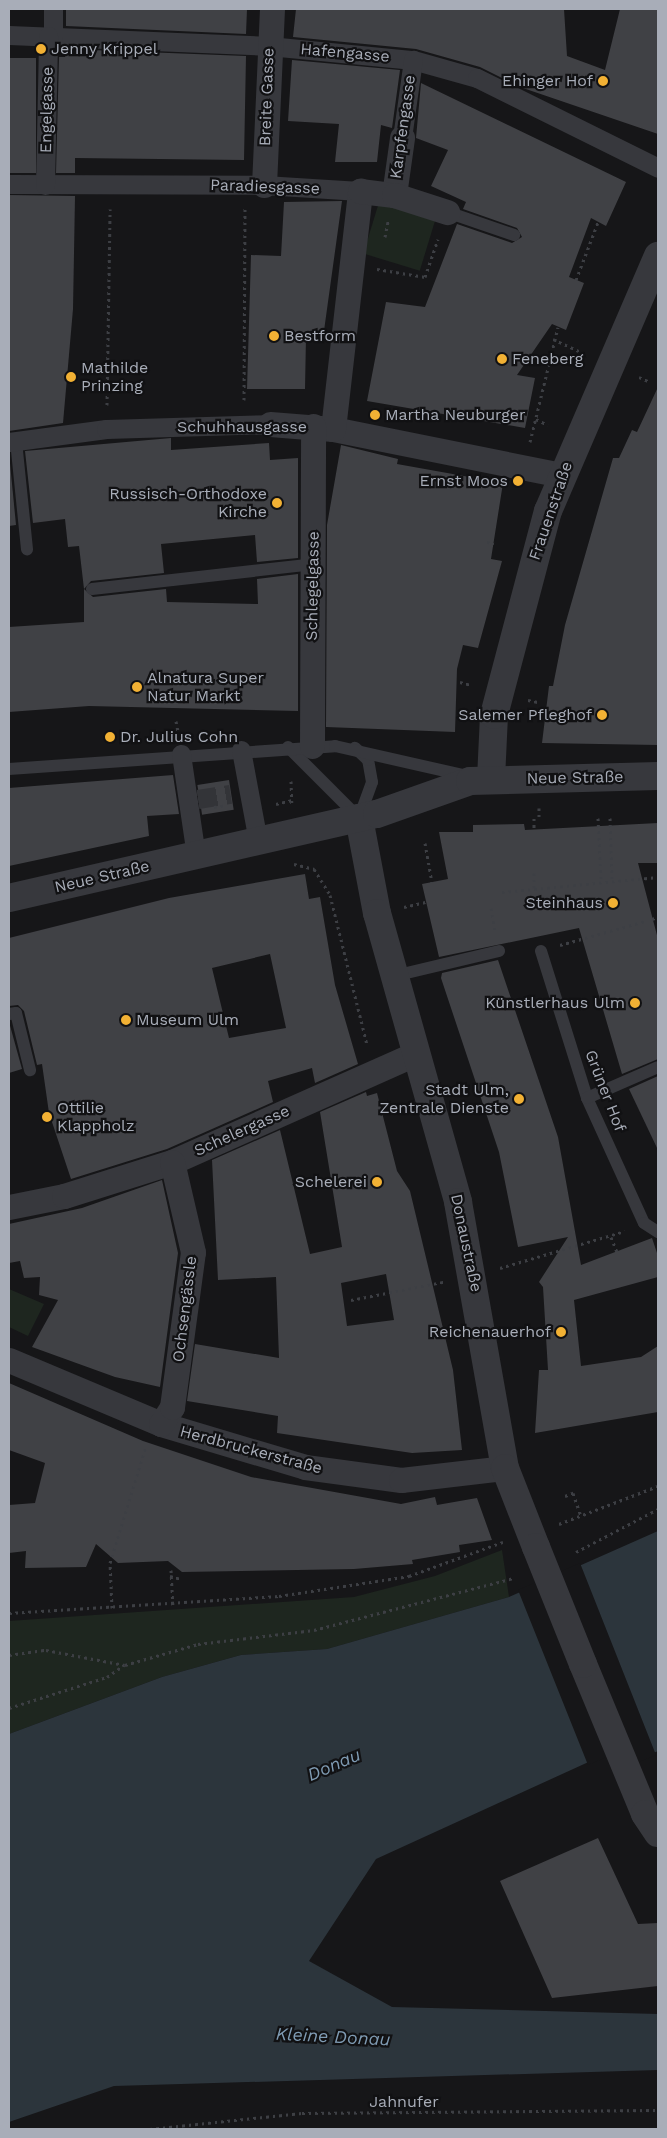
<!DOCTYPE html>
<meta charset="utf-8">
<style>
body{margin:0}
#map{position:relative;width:667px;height:2138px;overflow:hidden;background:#161618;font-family:"Work Sans",sans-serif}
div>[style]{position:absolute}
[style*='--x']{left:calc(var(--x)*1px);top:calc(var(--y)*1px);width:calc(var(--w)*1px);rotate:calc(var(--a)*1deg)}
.green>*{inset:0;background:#1e261f;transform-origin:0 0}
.water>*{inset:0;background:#2c353c}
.pier>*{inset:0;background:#161618}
.building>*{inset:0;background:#404145;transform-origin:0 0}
.pedestrian-tunnel>*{height:19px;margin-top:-9.5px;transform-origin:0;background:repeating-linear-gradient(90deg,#333438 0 19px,transparent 0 28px)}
.path>*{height:3px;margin-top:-1.5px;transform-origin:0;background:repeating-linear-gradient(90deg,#3d3f44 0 2.5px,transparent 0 6.5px)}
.service>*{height:12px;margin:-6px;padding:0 6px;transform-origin:6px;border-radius:6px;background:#37383d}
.pedestrian>*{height:19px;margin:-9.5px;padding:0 9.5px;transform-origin:9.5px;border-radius:9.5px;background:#37383d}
.minor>*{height:25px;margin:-12.5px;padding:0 12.5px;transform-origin:12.5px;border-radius:12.5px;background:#37383d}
.tertiary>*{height:28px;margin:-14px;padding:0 14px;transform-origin:14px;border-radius:14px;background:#37383d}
.tertiary-bridge>*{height:28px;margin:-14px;padding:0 14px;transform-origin:14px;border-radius:14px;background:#37383d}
.dots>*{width:14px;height:14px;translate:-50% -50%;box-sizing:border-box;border:2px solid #111113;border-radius:50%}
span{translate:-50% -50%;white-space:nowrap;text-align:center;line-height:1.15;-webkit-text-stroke:4.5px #111113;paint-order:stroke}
.poi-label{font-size:16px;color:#a8adb8}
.left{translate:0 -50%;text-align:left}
.right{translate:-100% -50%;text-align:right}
.street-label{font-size:16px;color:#a8adb8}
.water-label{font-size:18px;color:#7f9bb3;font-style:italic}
.frame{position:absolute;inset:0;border:10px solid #a8adb8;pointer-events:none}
</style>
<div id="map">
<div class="green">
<i style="left:380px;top:199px;width:59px;height:57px;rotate:17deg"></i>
<i style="clip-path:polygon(9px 1289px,44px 1304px,28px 1336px,9px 1327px)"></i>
<i style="clip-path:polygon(502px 1550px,509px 1597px,327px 1649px,241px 1655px,162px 1677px,9px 1734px,9px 1621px,354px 1597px,435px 1576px)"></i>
</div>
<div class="water">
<i style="clip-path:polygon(658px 1531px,658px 1751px,624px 1766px,617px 1749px,376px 1859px,309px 1961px,392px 2007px,658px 2014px,658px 2070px,114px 2086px,9px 2122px,9px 1734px,162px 1677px,241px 1655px,327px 1649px,509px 1597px)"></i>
</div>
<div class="pier">
<i style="clip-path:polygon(580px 1563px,656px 1755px,624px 1768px,616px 1753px,588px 1765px,518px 1590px)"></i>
</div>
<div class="building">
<i style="clip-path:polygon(66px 9px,247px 9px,246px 34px,66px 26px)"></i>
<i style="clip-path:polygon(296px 9px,564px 9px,567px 56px,605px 70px,620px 9px,658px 9px,658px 134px,520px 87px,480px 67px,416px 49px,293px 37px)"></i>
<i style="clip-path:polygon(66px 49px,246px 56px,244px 160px,75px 158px,75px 173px,56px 173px,59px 57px,65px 57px)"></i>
<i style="left:9px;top:58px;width:27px;height:115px"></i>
<i style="clip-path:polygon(292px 60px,400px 70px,392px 128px,381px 125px,377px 162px,335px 162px,339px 124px,288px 121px)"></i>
<i style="clip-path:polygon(421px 83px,626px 182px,606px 226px,591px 218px,569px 277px,584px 283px,566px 330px,552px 324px,517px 375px,535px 378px,525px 428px,367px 401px,386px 302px,425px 307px,457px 224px,512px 243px,522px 237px,517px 228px,463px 209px,466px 202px,431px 186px,448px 150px,416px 138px)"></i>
<i style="clip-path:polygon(9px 195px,75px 196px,73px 309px,63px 423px,9px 431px)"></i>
<i style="clip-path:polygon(342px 201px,323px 338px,306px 337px,305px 389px,247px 389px,251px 255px,281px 256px,284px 202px)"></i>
<i style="clip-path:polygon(658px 387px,658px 745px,542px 743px,549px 686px,553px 686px,565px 625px,613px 458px,619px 458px,632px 430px,637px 432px)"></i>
<i style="clip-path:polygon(171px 438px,171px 450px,269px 443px,270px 460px,298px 458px,298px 558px,257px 562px,255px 535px,161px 544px,164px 573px,91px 581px,84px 589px,79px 546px,68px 547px,65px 519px,33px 523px,25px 451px)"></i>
<i style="clip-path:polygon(341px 445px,398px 459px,397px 464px,503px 483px,491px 559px,502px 561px,478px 648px,463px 645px,457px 669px,455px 732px,326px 727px,327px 525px)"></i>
<i style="clip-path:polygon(9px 453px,16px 525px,9px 526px)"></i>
<i style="clip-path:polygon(298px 574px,298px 711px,89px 706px,9px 712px,9px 627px,84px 622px,84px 589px,93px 597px,166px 589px,167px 602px,258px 604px,257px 579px)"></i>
<i style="clip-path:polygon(173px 775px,179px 814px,147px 816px,149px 836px,9px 866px,9px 788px)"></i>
<i style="left:229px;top:780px;width:30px;height:32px;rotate:81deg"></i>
<i style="clip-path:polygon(658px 823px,658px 863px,638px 863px,658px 939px,658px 1059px,622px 1074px,579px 928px,439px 957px,422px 884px,448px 879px,439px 832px,473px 832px,473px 825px,524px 824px,525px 830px)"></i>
<i style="clip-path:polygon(evenodd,305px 874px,309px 899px,320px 897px,335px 985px,358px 1064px,315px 1083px,312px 1068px,268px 1081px,273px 1102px,167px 1149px,71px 1179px,49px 1113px,42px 1064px,37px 1065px,24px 1011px,18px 1005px,9px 1006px,9px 938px,169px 898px,305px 874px,270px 954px,286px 1028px,229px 1038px,212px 968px,270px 954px)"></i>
<i style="clip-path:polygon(498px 960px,558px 1137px,581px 1265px,652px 1238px,658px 1256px,658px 1277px,574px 1300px,581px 1366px,641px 1357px,658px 1346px,658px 1412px,535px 1433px,539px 1370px,548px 1370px,543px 1287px,539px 1282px,568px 1237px,518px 1247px,499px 1152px,441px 978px,442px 973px)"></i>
<i style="clip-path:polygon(9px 1022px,22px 1069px,9px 1073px)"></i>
<i style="clip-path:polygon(658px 1076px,658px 1150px,629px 1089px)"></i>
<i style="clip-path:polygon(evenodd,366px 1092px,367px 1096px,377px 1093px,397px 1171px,410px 1191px,453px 1370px,462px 1450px,412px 1453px,277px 1433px,278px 1416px,187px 1401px,195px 1344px,279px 1358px,276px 1277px,218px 1280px,212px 1160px,280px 1130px,310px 1254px,342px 1247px,320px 1112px,366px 1092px,386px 1274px,394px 1320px,347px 1326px,341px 1283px,386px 1274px)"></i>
<i style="clip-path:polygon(162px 1180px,178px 1253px,160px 1387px,115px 1377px,32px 1347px,58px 1300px,39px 1295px,40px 1277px,24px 1278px,20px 1261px,9px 1263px,9px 1224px,82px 1208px)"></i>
<i style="clip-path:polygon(9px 1383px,143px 1441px,251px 1477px,401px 1504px,435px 1497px,437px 1505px,477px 1498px,492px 1540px,459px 1545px,460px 1552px,412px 1560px,413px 1564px,354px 1569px,182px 1572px,168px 1561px,118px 1563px,96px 1544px,86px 1567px,25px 1568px,26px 1551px,9px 1553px,9px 1505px,35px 1503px,45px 1463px,9px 1450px)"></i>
<i style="clip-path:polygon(598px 1838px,638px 1924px,658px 1923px,658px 1986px,552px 1998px,500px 1881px)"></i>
</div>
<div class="pedestrian-tunnel">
<i style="--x:198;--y:799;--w:33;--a:-9"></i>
</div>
<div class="path">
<i style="--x:385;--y:237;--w:16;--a:-79"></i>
<i style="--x:377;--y:269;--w:49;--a:9.5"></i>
<i style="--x:425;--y:277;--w:40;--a:-71.1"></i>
<i style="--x:576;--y:280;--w:62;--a:-69.2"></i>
<i style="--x:553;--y:339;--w:31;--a:25"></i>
<i style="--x:639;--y:377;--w:12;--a:24"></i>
<i style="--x:244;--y:400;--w:192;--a:-89.7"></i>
<i style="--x:107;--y:405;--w:196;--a:-89.1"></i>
<i style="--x:536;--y:419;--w:13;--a:27"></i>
<i style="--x:530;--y:442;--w:118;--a:-76.3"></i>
<i style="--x:487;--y:542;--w:7;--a:8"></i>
<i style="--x:460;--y:682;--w:11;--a:15"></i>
<i style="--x:528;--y:700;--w:10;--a:11"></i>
<i style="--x:176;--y:721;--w:10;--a:79"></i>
<i style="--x:291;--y:781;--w:24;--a:88"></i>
<i style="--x:276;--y:804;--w:16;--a:-14"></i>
<i style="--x:214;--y:807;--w:12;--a:-9"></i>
<i style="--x:539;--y:808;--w:10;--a:90"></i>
<i style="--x:534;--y:818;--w:12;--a:90"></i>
<i style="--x:598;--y:818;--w:62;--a:87.2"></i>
<i style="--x:610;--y:818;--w:61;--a:88.1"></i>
<i style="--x:425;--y:843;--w:40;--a:80"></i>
<i style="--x:294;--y:864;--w:21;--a:14"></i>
<i style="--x:314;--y:869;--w:31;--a:58"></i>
<i style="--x:330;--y:895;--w:154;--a:76.1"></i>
<i style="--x:534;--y:873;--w:15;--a:90"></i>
<i style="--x:502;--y:892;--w:157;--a:-5.5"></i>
<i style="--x:404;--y:907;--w:22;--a:-13"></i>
<i style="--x:491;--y:908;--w:22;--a:80"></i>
<i style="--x:652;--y:919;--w:6;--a:-18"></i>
<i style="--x:560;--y:945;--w:89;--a:-15.6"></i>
<i style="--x:611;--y:1237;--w:16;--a:68"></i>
<i style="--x:500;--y:1268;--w:130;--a:-16.5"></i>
<i style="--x:351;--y:1300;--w:94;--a:-11.1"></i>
<i style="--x:565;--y:1496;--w:9;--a:-21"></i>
<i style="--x:573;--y:1493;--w:24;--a:71"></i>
<i style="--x:559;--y:1524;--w:106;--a:-21"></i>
<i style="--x:576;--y:1552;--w:93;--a:-27.7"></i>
<i style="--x:171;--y:1570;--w:35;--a:87"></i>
<i style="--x:170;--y:1576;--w:11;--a:15"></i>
<i style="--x:112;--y:1608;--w:45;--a:-92.5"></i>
<i style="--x:110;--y:1563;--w:122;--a:-72.9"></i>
<i style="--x:9;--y:1613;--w:271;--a:-3.6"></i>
<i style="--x:279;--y:1596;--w:132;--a:-8.7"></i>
<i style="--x:409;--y:1576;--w:100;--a:-19.9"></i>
<i style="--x:9;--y:1655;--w:37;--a:-8"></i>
<i style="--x:46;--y:1650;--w:80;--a:10.8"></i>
<i style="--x:125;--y:1665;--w:76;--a:-16"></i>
<i style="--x:198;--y:1644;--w:117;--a:-6.9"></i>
<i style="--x:314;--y:1630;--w:206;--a:-14.6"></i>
<i style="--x:9;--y:1708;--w:103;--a:-17.6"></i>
<i style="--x:107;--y:1677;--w:21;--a:-35"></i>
<i style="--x:150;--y:2129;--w:153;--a:-6"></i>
<i style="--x:302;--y:2113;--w:356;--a:-0.5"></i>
</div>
<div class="service">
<i style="--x:447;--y:212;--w:71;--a:18.9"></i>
<i style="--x:16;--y:441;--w:109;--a:84.2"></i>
<i style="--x:92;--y:589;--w:223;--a:-6.4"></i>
<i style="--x:288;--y:747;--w:100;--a:45"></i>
<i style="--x:359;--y:818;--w:38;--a:-70"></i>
<i style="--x:372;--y:782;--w:22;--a:-100"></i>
<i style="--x:368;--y:760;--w:18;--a:-137"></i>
<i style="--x:9;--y:769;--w:327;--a:-4"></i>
<i style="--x:335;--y:746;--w:135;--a:12.8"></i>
<i style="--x:541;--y:951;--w:154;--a:72.6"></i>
<i style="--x:587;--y:1098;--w:137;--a:65.5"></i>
<i style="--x:644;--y:1223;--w:17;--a:33"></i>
<i style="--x:394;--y:976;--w:108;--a:-13.4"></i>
<i style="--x:9;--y:1014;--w:7;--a:-8"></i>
<i style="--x:16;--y:1013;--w:59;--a:76.2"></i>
<i style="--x:587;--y:1098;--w:77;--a:-23.6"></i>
</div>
<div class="pedestrian">
<i style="--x:9;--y:35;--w:260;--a:2.4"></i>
<i style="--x:269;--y:46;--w:145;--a:5.6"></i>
<i style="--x:413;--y:60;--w:66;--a:15.7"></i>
<i style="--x:477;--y:78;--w:202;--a:26.4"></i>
<i style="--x:53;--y:36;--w:27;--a:-90"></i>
<i style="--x:402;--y:138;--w:79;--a:-82"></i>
<i style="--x:9;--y:184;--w:255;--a:0.2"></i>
<i style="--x:264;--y:185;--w:96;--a:3.6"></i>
<i style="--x:45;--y:185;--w:149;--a:-88.8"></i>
<i style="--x:9;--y:442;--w:98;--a:-7.6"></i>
<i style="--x:106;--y:429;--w:164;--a:-1.7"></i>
<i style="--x:241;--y:750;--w:93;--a:79.4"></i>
<i style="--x:181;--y:754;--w:102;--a:81.6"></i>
</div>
<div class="minor">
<i style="--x:264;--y:185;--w:176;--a:-87.4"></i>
<i style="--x:394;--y:195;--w:58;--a:-82"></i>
<i style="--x:270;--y:424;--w:63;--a:4.5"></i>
<i style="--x:333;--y:429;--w:233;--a:11.4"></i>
<i style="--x:333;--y:429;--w:240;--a:-83.5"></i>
<i style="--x:360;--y:191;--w:34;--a:7"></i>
<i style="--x:394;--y:195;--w:56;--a:17.8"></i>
<i style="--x:312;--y:746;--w:320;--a:-89.8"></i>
<i style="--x:9;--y:1207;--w:56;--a:-11.3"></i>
<i style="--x:64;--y:1196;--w:113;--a:-17.5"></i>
<i style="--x:172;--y:1162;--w:266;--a:-24"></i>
<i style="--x:9;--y:1360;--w:165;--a:22.8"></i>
<i style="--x:161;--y:1424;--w:150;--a:16.6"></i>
<i style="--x:305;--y:1467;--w:97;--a:7.7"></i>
<i style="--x:401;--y:1480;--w:105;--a:-6.6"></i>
<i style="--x:161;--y:1424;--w:20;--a:-57"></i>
<i style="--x:172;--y:1407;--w:156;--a:-82.3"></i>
<i style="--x:193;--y:1252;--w:92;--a:-103.1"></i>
</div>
<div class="tertiary">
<i style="--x:491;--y:779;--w:64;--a:-87.3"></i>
<i style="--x:494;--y:715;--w:211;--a:-75.2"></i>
<i style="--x:548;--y:511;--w:278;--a:-66.7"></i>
<i style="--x:359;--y:818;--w:97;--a:79.3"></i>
<i style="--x:377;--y:913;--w:300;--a:74.3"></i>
<i style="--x:458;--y:1202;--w:270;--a:80"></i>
<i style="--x:505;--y:1468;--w:85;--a:68.6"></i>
<i style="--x:9;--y:898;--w:377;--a:-12.9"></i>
<i style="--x:377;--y:814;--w:99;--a:-19.5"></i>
<i style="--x:470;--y:781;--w:188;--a:-1.5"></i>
<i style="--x:583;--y:1664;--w:162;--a:67.5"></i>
<i style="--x:645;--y:1814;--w:23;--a:56"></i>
</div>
<div class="tertiary-bridge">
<i style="--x:536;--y:1547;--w:126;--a:68.1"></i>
</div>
<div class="dots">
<i style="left:41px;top:49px;background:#f2b134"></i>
<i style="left:603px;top:81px;background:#f2b134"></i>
<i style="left:274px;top:336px;background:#f2b134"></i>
<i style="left:502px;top:359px;background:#f2b134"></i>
<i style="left:71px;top:377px;background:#f2b134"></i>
<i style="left:375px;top:415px;background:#f2b134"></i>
<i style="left:518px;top:481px;background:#f2b134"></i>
<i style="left:277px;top:503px;background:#f2b134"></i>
<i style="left:137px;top:687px;background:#f2b134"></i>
<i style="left:602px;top:715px;background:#f2b134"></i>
<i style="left:110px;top:737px;background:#f2b134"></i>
<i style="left:613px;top:903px;background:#f2b134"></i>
<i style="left:635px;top:1003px;background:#f2b134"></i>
<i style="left:126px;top:1020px;background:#f2b134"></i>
<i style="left:519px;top:1099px;background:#f2b134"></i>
<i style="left:47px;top:1117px;background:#f2b134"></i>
<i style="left:377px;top:1182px;background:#f2b134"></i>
<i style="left:561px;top:1332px;background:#f2b134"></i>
</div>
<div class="poi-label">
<span class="left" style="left:51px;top:49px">Jenny Krippel</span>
<span class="right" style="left:593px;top:81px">Ehinger Hof</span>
<span class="left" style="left:284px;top:336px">Bestform</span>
<span class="left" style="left:512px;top:359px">Feneberg</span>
<span class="left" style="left:81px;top:377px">Mathilde<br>Prinzing</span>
<span class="left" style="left:385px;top:415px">Martha Neuburger</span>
<span class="right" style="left:508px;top:481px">Ernst Moos</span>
<span class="right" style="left:267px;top:503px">Russisch-Orthodoxe<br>Kirche</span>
<span class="left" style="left:147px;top:687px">Alnatura Super<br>Natur Markt</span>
<span class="right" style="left:592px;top:715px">Salemer Pfleghof</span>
<span class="left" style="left:120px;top:737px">Dr. Julius Cohn</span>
<span class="right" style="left:603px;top:903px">Steinhaus</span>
<span class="right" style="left:625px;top:1003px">Künstlerhaus Ulm</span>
<span class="left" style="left:136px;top:1020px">Museum Ulm</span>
<span class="right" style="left:509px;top:1099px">Stadt Ulm,<br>Zentrale Dienste</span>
<span class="left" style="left:57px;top:1117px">Ottilie<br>Klappholz</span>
<span class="right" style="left:367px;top:1182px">Schelerei</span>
<span class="right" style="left:551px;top:1332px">Reichenauerhof</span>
</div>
<div class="street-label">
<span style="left:345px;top:53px;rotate:5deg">Hafengasse</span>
<span style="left:267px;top:97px;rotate:-88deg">Breite Gasse</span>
<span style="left:47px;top:110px;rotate:-89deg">Engelgasse</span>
<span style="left:403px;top:127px;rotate:-82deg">Karpfengasse</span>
<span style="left:265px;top:187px;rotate:2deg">Paradiesgasse</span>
<span style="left:242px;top:427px">Schuhhausgasse</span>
<span style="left:551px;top:511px;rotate:-71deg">Frauenstraße</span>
<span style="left:313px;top:586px;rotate:-89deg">Schlegelgasse</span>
<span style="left:575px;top:778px;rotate:-1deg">Neue Straße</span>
<span style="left:102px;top:877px;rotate:-13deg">Neue Straße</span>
<span style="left:605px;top:1091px;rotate:69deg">Grüner Hof</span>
<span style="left:242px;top:1131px;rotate:-24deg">Schelergasse</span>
<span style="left:466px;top:1243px;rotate:78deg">Donaustraße</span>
<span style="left:185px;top:1309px;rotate:-83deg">Ochsengässle</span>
<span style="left:251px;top:1450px;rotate:15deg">Herdbruckerstraße</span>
<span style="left:404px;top:2102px">Jahnufer</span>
</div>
<div class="water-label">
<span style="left:334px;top:1765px;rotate:-23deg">Donau</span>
<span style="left:333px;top:2037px;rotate:3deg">Kleine Donau</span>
</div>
<div class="frame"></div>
</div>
